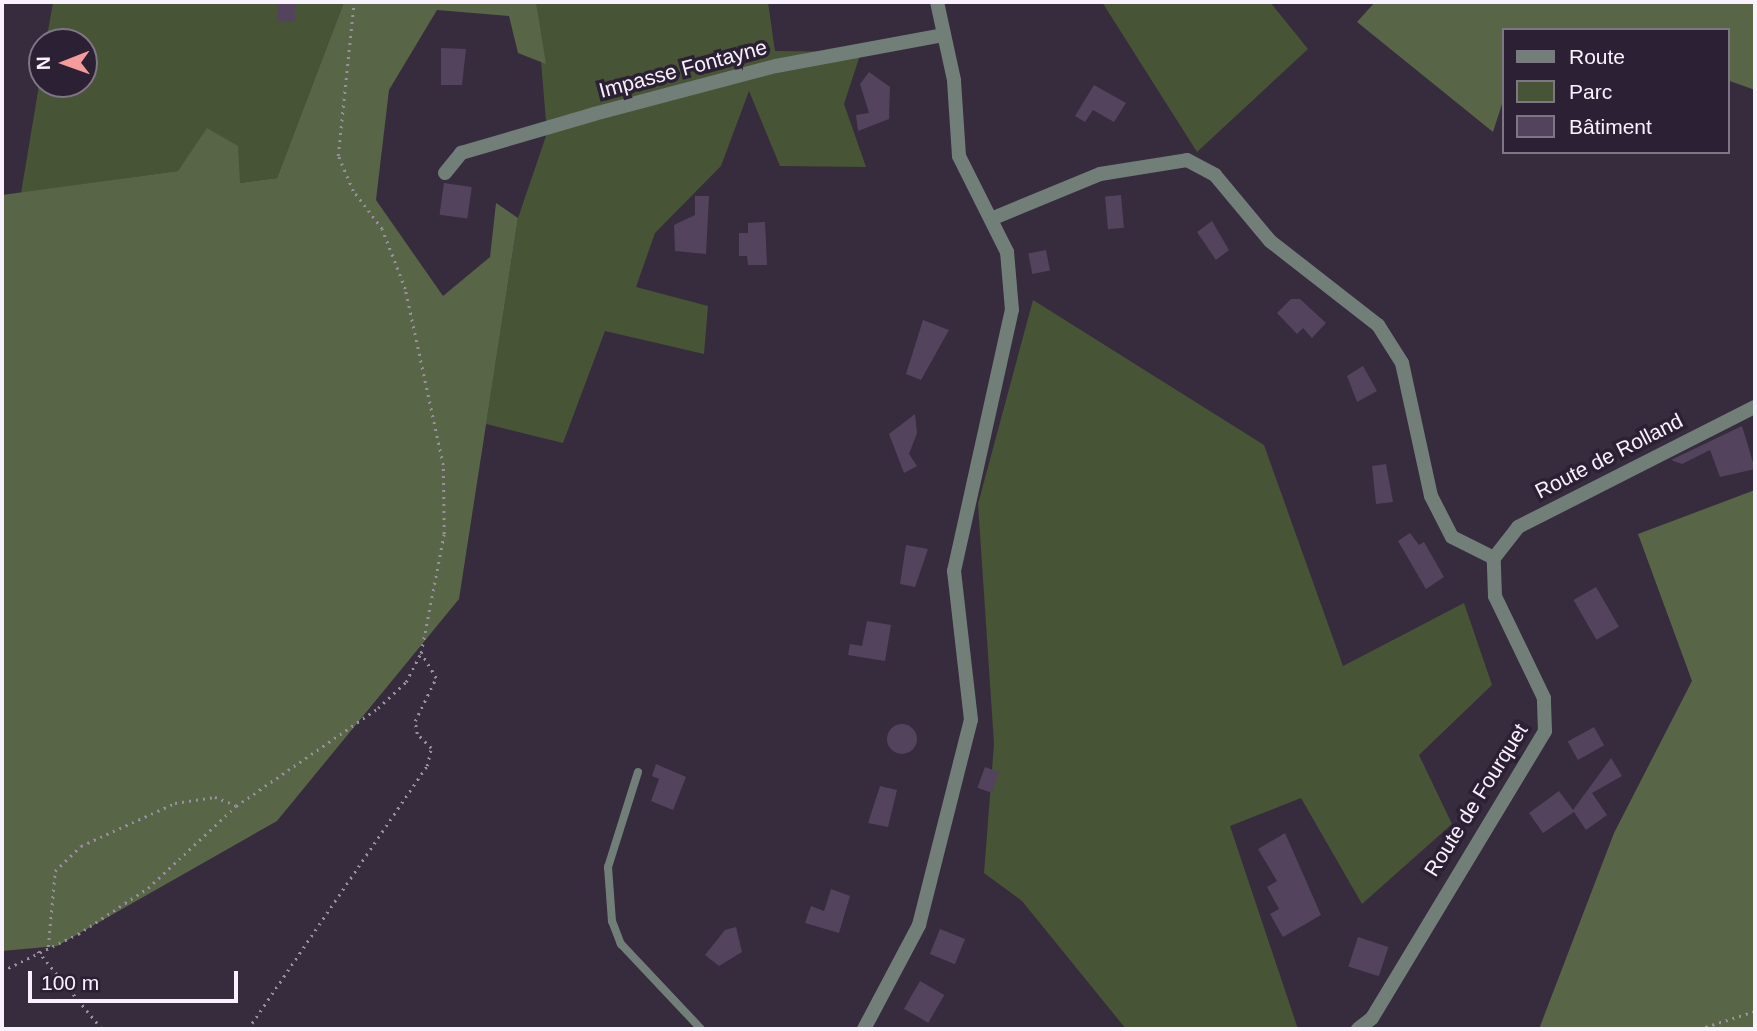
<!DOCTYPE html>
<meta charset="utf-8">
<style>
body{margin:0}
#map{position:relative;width:1757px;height:1031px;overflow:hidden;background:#372b3e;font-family:Helvetica,sans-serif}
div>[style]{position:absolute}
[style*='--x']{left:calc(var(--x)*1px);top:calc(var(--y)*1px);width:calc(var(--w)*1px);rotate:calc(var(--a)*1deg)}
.green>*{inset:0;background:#485436}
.forest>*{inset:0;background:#596547}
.building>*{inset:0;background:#54435d;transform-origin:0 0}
.round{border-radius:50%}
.path>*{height:2.5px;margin-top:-1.25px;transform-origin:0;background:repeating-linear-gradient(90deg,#998f9f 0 2px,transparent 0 7px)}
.service>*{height:8px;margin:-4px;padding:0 4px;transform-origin:4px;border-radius:4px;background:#727f79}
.minor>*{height:14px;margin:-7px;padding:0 7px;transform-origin:7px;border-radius:7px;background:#727f79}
span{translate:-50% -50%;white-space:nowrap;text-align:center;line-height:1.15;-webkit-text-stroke:7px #2c2134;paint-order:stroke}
.street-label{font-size:21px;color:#f9f2fe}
.frame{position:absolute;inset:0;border:4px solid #f9f2fe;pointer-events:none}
.legend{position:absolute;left:1502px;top:28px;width:228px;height:126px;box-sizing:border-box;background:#2c2134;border:2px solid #7e7585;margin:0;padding:9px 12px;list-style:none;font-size:21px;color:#f9f2fe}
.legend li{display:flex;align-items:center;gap:14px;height:35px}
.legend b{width:35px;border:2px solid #7e7585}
.north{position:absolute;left:28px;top:28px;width:70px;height:70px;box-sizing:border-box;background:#2c2134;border:2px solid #7e7585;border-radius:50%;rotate:269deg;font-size:19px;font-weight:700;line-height:28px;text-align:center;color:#f9f2fe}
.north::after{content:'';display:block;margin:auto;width:24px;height:32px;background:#f59b9b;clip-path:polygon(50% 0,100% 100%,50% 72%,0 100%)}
.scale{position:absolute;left:28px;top:971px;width:210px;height:32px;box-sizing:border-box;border:4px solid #f9f2fe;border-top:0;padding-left:9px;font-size:21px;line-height:24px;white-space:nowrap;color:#f9f2fe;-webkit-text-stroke:5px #2c2134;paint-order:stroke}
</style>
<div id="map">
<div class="green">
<i style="clip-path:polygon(53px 2px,344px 2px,277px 178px,240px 183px,178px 171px,21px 193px,42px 67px,42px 84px,84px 84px,84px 42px,46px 42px)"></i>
<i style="clip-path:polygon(536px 2px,768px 2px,775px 51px,861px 52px,844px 104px,866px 167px,780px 166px,749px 91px,721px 166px,655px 233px,636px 287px,708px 306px,704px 354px,605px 331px,563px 443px,486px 424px,518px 218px,547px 133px)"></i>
<i style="clip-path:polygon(1102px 2px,1270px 2px,1308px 49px,1197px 152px)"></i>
<i style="clip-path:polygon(1033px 300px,1264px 445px,1343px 666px,1464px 603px,1492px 685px,1419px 755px,1452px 824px,1362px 904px,1301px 798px,1230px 826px,1298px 1029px,1126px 1029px,1022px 901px,984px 873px,994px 744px,978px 504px)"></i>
</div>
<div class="forest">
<i style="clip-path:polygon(344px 2px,536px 2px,546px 64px,518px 53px,509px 16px,437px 10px,389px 90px,376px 200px,443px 296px,490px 257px,496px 203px,518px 218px,459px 599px,277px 821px,57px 946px,2px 951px,2px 195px,178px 171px,207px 128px,238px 146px,240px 183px,277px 178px)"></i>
<i style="clip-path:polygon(1375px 2px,1755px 2px,1755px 90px,1727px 80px,1727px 30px,1503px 30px,1503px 101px,1493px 132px,1357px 22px)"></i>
<i style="clip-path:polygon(1755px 490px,1755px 1029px,1539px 1029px,1614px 833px,1692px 681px,1638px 534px)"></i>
</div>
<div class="building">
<i style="left:277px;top:2px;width:18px;height:20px"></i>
<i style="clip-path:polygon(441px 48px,466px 49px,462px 85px,441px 85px)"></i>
<i style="clip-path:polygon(869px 72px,890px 87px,889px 119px,858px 131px,856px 115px,869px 113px,860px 84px)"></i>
<i style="clip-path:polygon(1094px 85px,1126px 103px,1114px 122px,1093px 110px,1085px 122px,1075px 116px)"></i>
<i style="left:444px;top:183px;width:28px;height:32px;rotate:8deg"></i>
<i style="left:1121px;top:195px;width:33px;height:16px;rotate:85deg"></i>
<i style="clip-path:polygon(695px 196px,709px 196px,706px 254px,675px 251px,674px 225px,695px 215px)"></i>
<i style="clip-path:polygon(1212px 221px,1229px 250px,1216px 260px,1197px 232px)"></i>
<i style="clip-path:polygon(765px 222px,767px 265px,748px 265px,747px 256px,739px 256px,739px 233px,748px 233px,748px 223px)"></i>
<i style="left:1046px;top:250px;width:21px;height:18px;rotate:79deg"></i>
<i style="clip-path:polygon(1291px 299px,1300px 299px,1326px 323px,1312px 338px,1303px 328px,1297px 334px,1277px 313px)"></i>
<i style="clip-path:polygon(923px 320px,949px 330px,921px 380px,906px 374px)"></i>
<i style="clip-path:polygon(1363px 366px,1377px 391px,1357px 402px,1347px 376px)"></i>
<i style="clip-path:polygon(915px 414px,917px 433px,909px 454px,917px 466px,904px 473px,889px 434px)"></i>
<i style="clip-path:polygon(1742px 426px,1755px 469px,1720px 477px,1710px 450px,1682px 464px,1671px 460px)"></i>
<i style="clip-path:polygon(1386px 464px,1393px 502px,1376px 504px,1372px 466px)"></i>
<i style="clip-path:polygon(1410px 533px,1419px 545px,1424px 542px,1444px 577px,1426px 589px,1398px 541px)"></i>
<i style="clip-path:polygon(906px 545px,928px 549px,915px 587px,900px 584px)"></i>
<i style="left:1596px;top:587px;width:46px;height:26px;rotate:60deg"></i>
<i style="clip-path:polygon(867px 621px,891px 625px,885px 661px,848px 655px,850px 644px,862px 646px)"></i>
<i class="round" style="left:887px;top:724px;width:30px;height:30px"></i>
<i style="left:1594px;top:727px;width:21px;height:30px;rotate:61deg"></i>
<i style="clip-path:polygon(1611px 758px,1622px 776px,1592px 793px,1607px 815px,1586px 830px,1574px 812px,1543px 833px,1529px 813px,1559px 791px,1573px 810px)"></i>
<i style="clip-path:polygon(656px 764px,686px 777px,673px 810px,651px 801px,659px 779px,652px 776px)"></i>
<i style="left:985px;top:767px;width:15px;height:22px;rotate:20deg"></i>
<i style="clip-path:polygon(880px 786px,897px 790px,888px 827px,868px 823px)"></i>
<i style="clip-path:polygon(1285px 833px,1321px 915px,1283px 937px,1270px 914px,1279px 909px,1267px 887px,1277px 881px,1258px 849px)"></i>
<i style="clip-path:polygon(831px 889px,850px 896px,839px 933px,805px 923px,811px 906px,824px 911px)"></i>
<i style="clip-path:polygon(736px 927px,742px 952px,719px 966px,705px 955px,725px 930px)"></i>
<i style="left:940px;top:929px;width:27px;height:27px;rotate:22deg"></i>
<i style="left:1358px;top:937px;width:32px;height:31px;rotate:18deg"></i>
<i style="left:920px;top:981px;width:28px;height:32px;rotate:30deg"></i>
</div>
<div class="path">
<i style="--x:48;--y:947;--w:76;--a:-84.7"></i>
<i style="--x:55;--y:871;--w:36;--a:-44"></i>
<i style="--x:81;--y:846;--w:103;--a:-24.6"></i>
<i style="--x:175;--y:803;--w:40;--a:-8.5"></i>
<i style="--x:215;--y:797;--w:22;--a:22"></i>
<i style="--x:38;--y:951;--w:101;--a:50.6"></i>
<i style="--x:2;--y:971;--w:85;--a:-26"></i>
<i style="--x:78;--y:934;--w:84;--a:-33.3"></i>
<i style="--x:148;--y:888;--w:120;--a:-43"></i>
<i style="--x:236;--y:806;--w:173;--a:-34.6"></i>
<i style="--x:378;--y:708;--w:38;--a:-43"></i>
<i style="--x:406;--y:682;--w:33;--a:-63"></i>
<i style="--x:421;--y:653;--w:121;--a:-79.1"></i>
<i style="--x:444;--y:534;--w:69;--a:-90.8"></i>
<i style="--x:443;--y:465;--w:180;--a:-102.2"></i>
<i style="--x:405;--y:289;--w:64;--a:-111"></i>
<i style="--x:382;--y:229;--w:48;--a:-127.3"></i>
<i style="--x:353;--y:191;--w:38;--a:-113"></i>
<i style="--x:338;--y:156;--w:155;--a:-84.1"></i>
<i style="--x:248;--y:1029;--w:318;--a:-55.8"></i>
<i style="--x:427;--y:766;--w:18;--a:-77"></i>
<i style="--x:431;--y:748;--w:20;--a:-135"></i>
<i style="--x:417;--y:734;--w:13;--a:-99"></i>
<i style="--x:415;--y:721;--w:48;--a:-64"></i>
<i style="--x:436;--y:678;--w:29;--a:-121"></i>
<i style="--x:1699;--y:1029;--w:59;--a:-17.8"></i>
</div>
<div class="service">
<i style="--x:638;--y:772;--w:100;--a:107.5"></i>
<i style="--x:608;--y:867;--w:54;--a:85.8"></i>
<i style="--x:612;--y:921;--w:25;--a:69"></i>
<i style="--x:621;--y:944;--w:117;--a:46.7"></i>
</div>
<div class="minor">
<i style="--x:445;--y:173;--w:26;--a:-51"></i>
<i style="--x:461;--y:153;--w:139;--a:-16.3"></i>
<i style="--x:594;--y:114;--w:188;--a:-14.8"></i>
<i style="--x:776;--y:66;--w:171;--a:-10.5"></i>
<i style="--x:991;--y:219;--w:118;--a:-22.4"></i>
<i style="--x:1100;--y:174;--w:88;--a:-9.1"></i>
<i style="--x:1187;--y:160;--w:32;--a:28"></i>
<i style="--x:1215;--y:175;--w:86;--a:50.2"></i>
<i style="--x:1270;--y:241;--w:137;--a:37.9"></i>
<i style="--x:1378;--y:325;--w:45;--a:57.7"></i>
<i style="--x:1402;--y:363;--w:136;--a:77.7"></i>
<i style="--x:1431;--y:496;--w:46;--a:62.9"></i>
<i style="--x:1452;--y:537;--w:47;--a:26.6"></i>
<i style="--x:1494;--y:558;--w:39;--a:-52"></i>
<i style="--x:1518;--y:527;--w:266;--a:-26.9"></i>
<i style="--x:864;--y:1029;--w:118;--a:-62.1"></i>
<i style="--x:919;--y:925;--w:211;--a:-75.8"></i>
<i style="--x:971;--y:720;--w:150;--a:-96.5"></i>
<i style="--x:954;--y:571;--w:267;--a:-77.5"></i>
<i style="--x:1012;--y:310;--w:58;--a:-94.9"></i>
<i style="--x:1007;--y:252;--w:107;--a:-116.6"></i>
<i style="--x:959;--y:156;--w:76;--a:-93.8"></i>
<i style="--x:954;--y:80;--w:80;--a:-102.3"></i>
<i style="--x:1358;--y:1029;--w:18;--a:-38"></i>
<i style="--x:1372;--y:1018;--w:335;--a:-58.9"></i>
<i style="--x:1545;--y:731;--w:33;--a:-92"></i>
<i style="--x:1544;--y:698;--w:113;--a:-115.7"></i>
<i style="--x:1495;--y:596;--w:38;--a:-92"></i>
</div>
<div class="street-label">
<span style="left:683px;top:69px;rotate:-15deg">Impasse Fontayne</span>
<span style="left:1609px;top:456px;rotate:-27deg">Route de Rolland</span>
<span style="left:1476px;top:800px;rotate:-58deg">Route de Fourquet</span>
</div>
<div class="frame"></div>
<ul class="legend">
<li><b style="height:9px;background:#727f79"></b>Route</li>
<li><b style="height:19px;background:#485436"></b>Parc</li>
<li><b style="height:19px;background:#54435d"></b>Bâtiment</li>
</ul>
<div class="north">N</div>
<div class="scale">100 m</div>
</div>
